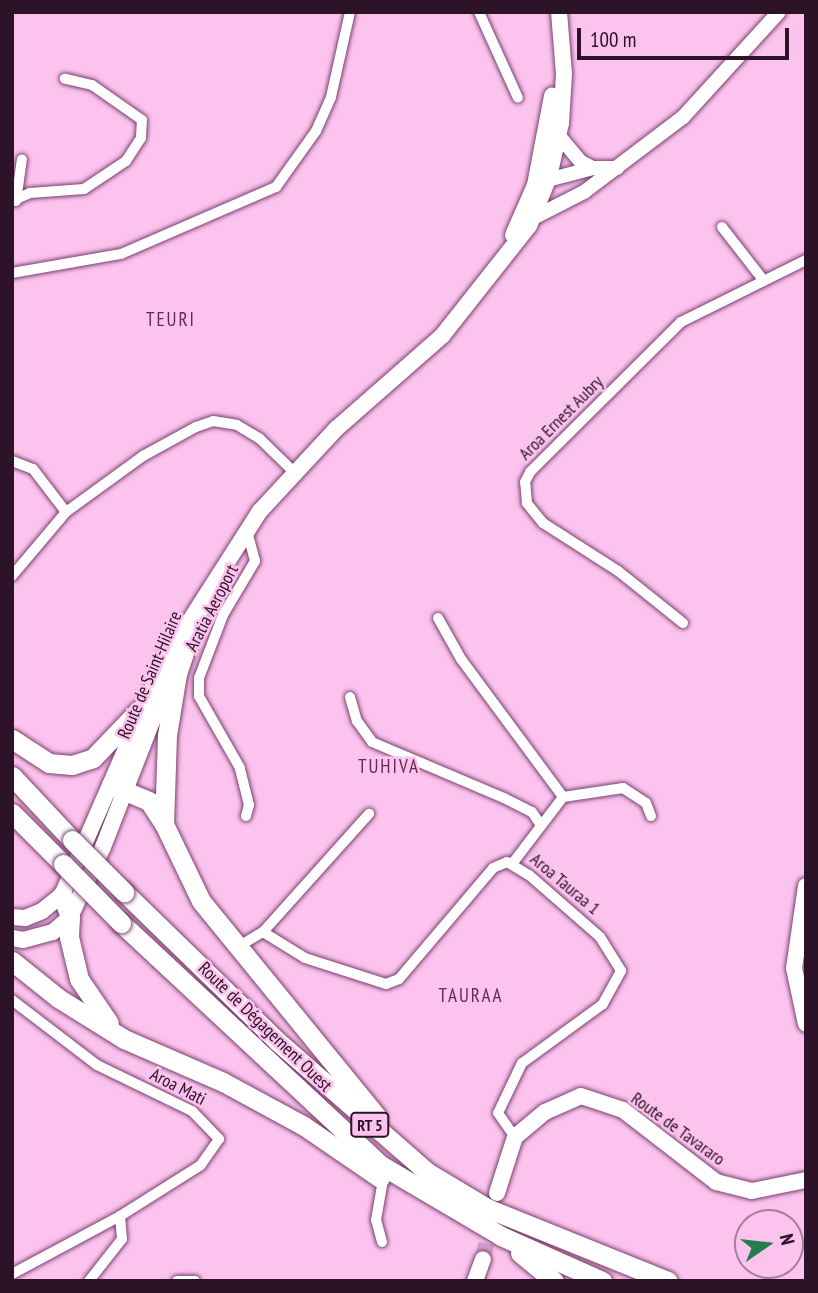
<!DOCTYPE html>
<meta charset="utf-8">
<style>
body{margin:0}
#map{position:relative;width:818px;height:1293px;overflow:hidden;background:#fbc3ed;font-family:"PT Sans Narrow",sans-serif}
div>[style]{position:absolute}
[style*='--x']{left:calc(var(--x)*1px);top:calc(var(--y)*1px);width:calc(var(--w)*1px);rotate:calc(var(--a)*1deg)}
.secondary-tunnel>*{height:16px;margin-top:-8px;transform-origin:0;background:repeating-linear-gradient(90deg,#d2a0c5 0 16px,transparent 0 24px)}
.roads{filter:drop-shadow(0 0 2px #7c406f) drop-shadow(0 0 2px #7c406f)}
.minor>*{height:10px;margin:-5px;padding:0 5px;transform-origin:5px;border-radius:5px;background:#fff}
.tertiary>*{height:14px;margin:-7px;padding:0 7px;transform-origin:7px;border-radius:7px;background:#fff}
.secondary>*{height:16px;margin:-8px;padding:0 8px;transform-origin:8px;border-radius:8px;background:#fff}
.trunk>*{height:19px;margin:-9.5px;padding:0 9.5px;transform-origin:9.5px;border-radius:9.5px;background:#fff}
.bridges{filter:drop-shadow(0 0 2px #7c406f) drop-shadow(0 0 2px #7c406f)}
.trunk-bridge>*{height:19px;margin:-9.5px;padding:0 9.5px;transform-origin:9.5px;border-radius:9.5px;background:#fff}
span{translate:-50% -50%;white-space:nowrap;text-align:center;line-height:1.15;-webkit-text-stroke:5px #fbc3ed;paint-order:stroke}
.shield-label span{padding:2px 5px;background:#fbc3ed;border:2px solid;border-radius:5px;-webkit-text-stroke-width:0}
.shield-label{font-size:16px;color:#2c1327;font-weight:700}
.street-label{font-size:18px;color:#2c1327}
.neighbourhood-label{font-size:19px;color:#632958;letter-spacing:2px}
.frame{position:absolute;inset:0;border:14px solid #2c1327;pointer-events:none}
.north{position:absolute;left:734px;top:1209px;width:70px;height:70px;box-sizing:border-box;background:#fbc3ed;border:2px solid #a87d9e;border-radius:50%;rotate:76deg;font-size:19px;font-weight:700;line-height:28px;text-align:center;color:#2c1327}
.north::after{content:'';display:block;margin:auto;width:24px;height:32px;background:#277b4d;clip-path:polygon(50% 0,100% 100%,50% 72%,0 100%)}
.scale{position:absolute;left:577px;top:28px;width:212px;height:32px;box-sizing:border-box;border:4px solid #2c1327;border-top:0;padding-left:9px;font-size:21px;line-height:24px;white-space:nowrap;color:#2c1327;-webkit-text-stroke:5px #fbc3ed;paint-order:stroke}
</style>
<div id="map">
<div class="secondary-tunnel">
<i style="--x:483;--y:1259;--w:40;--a:-78"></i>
</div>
<div class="roads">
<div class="minor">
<i style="--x:479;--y:12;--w:94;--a:65.6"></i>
<i style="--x:12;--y:201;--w:20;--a:-24"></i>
<i style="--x:30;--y:193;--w:54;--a:-4.2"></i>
<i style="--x:84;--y:189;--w:50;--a:-33.7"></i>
<i style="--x:126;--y:161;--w:27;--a:-57"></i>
<i style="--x:141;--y:138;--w:18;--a:-87"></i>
<i style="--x:142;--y:120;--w:61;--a:-145"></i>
<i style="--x:92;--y:85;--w:28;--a:-167"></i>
<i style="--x:16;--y:201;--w:42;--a:-81.9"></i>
<i style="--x:722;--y:227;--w:68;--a:52.1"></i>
<i style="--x:12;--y:273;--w:111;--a:-9.9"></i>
<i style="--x:121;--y:254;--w:169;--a:-23.4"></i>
<i style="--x:276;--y:187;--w:69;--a:-54.5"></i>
<i style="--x:316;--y:131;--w:37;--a:-66"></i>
<i style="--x:331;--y:97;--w:87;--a:-77.4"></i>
<i style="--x:12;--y:461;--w:22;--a:21"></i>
<i style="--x:33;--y:469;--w:54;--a:52.5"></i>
<i style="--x:12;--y:576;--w:84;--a:-49.8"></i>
<i style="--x:66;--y:512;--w:95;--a:-36"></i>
<i style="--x:143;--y:456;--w:60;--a:-28.7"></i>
<i style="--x:196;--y:427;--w:18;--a:-19"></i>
<i style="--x:213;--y:421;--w:24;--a:9"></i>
<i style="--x:237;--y:425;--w:26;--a:31"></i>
<i style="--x:259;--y:438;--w:49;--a:44.2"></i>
<i style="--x:438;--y:618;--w:47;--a:60.7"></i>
<i style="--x:461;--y:659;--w:172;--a:53.5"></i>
<i style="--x:683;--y:623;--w:83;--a:-141.3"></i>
<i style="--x:618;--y:571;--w:89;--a:-147.4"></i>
<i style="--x:543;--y:523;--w:26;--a:-129"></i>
<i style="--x:527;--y:503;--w:21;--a:-95"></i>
<i style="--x:525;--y:482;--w:11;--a:-63"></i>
<i style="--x:530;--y:472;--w:213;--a:-44.8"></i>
<i style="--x:681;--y:322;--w:140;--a:-26.4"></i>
<i style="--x:350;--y:697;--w:25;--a:74"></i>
<i style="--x:357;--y:721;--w:26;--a:54"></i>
<i style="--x:372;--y:742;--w:143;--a:23"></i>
<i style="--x:504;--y:798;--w:31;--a:27"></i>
<i style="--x:532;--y:812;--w:14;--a:56"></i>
<i style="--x:246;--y:816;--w:11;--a:-75"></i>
<i style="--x:249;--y:805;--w:38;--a:-104"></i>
<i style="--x:240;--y:768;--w:83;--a:-119.7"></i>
<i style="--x:199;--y:696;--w:18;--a:-90"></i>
<i style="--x:199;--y:678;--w:67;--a:-69.1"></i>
<i style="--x:223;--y:615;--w:63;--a:-59.3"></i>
<i style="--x:255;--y:561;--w:31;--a:-105"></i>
<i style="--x:512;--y:864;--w:84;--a:-52.7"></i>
<i style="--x:563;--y:797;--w:61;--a:-8.5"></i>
<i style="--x:623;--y:788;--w:27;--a:33"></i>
<i style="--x:646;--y:803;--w:14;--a:69"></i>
<i style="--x:263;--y:932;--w:49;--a:31.8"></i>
<i style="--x:305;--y:958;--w:85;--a:17.8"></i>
<i style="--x:386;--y:984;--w:14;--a:-21"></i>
<i style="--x:399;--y:979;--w:145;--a:-49.7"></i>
<i style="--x:493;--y:868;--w:15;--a:-23"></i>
<i style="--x:507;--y:862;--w:26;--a:31"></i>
<i style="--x:529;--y:875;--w:94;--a:41.1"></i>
<i style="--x:600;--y:937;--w:40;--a:58"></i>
<i style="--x:621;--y:971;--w:38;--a:119"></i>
<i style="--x:603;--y:1004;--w:100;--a:143.9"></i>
<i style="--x:522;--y:1063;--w:55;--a:115.6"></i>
<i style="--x:498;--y:1113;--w:29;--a:55"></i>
<i style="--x:236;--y:948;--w:31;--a:-31"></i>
<i style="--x:263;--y:932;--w:159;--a:-48.1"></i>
<i style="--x:12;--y:1000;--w:107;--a:37.4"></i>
<i style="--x:97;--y:1065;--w:106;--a:25.8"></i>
<i style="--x:192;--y:1111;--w:39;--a:46"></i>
<i style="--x:219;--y:1139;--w:32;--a:125"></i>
<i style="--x:201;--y:1165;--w:96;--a:147.8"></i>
<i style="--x:120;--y:1216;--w:23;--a:85"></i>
<i style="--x:122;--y:1239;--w:53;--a:128.2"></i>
<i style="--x:382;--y:1242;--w:23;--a:-105"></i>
<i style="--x:376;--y:1220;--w:41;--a:-80.1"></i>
<i style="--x:12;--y:1274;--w:123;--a:-28.2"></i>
<i style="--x:177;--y:1281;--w:18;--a:0"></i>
</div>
<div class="tertiary">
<i style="--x:559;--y:136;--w:34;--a:50"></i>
<i style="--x:581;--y:162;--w:13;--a:27"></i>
<i style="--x:593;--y:168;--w:24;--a:0"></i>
<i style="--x:540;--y:182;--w:55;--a:-14.8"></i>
<i style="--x:535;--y:217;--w:55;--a:-27"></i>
<i style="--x:584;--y:192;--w:124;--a:-37.1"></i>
<i style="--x:683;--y:117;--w:142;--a:-47.6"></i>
</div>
<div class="secondary">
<i style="--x:513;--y:235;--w:55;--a:-66.3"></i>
<i style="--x:535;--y:185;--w:91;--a:-79.2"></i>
<i style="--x:806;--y:886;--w:83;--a:98.3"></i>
<i style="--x:794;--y:968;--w:57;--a:77.9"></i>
<i style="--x:12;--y:917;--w:13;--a:4"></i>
<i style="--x:25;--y:918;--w:18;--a:-22"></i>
<i style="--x:42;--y:911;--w:26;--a:-39"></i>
<i style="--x:62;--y:895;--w:255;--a:-66.4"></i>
<i style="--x:164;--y:661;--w:178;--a:-57.4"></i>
<i style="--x:260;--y:511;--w:112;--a:-47.2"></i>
<i style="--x:336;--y:429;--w:141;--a:-41.3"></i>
<i style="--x:442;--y:336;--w:140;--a:-51.7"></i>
<i style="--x:529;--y:226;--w:53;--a:-67.8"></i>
<i style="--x:549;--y:177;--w:55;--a:-77.5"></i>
<i style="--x:561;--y:123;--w:49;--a:-86.5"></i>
<i style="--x:564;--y:74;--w:62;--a:-94.6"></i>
<i style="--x:12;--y:938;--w:11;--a:10"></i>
<i style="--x:23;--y:940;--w:31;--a:-15"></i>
<i style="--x:53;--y:932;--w:23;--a:-41"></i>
<i style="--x:70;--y:917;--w:77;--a:-64.8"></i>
<i style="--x:103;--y:847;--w:195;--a:-68.7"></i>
<i style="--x:497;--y:1193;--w:59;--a:-72.2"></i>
<i style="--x:515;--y:1137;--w:39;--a:-40"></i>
<i style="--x:545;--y:1112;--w:39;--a:-24"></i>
<i style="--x:581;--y:1096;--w:44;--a:18.4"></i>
<i style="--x:623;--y:1110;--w:118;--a:37.7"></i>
<i style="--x:716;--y:1182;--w:37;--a:14"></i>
<i style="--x:752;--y:1191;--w:55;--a:-11.5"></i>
<i style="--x:475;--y:1281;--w:23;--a:-70"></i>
</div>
<div class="trunk">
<i style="--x:198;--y:611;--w:66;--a:108.4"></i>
<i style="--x:177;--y:674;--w:62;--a:99.3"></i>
<i style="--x:167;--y:735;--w:89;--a:91.9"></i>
<i style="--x:164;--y:824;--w:85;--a:64.3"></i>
<i style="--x:201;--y:901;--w:279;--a:50.8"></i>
<i style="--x:12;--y:739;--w:44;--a:33"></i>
<i style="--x:49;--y:763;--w:23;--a:5"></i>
<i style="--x:72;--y:765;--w:22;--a:-18"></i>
<i style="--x:93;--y:758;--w:66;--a:-46.2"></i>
<i style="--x:12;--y:776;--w:88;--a:46.8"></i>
<i style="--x:111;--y:785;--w:41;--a:22.8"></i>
<i style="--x:149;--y:801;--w:27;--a:57"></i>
<i style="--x:12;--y:813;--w:72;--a:45"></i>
<i style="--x:124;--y:892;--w:214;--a:44.2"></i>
<i style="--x:277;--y:1041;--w:199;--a:41.1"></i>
<i style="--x:427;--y:1172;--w:70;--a:31"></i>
<i style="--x:487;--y:1208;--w:195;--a:22"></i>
<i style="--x:62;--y:895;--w:23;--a:70"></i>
<i style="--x:70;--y:917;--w:20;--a:93"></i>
<i style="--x:69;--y:937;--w:43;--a:76.6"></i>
<i style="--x:79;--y:979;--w:53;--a:55.7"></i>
<i style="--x:121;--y:923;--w:353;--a:43"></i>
<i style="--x:379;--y:1164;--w:142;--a:30.5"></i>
<i style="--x:501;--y:1236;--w:111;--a:24"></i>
<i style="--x:12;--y:961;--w:59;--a:38.8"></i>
<i style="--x:58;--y:998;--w:78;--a:31.8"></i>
<i style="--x:124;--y:1039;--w:108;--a:23.5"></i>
<i style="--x:223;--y:1082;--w:92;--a:28.5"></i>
<i style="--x:304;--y:1126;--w:92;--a:34.4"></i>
<i style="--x:520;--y:1253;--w:44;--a:39.5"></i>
</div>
</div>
<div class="bridges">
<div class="trunk-bridge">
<i style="--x:72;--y:840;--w:74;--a:45"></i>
<i style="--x:63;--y:864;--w:83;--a:45.5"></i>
</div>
</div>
<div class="shield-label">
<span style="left:370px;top:1125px">RT 5</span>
</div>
<div class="street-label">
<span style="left:561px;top:418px;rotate:-45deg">Aroa Ernest Aubry</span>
<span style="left:212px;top:608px;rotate:-63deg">Aratia Aeroport</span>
<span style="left:150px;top:675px;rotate:-67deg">Route de Saint-Hilaire</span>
<span style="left:565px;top:884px;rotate:40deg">Aroa Tauraa 1</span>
<span style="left:265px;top:1027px;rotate:44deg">Route de Dégagement Ouest</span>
<span style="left:178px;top:1087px;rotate:27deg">Aroa Mati</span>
<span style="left:678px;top:1129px;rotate:36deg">Route de Tavararo</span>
</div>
<div class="neighbourhood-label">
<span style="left:171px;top:320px">TEURI</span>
<span style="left:389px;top:767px">TUHIVA</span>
<span style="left:471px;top:996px">TAURAA</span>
</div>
<div class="frame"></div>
<div class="north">N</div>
<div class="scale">100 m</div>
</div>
